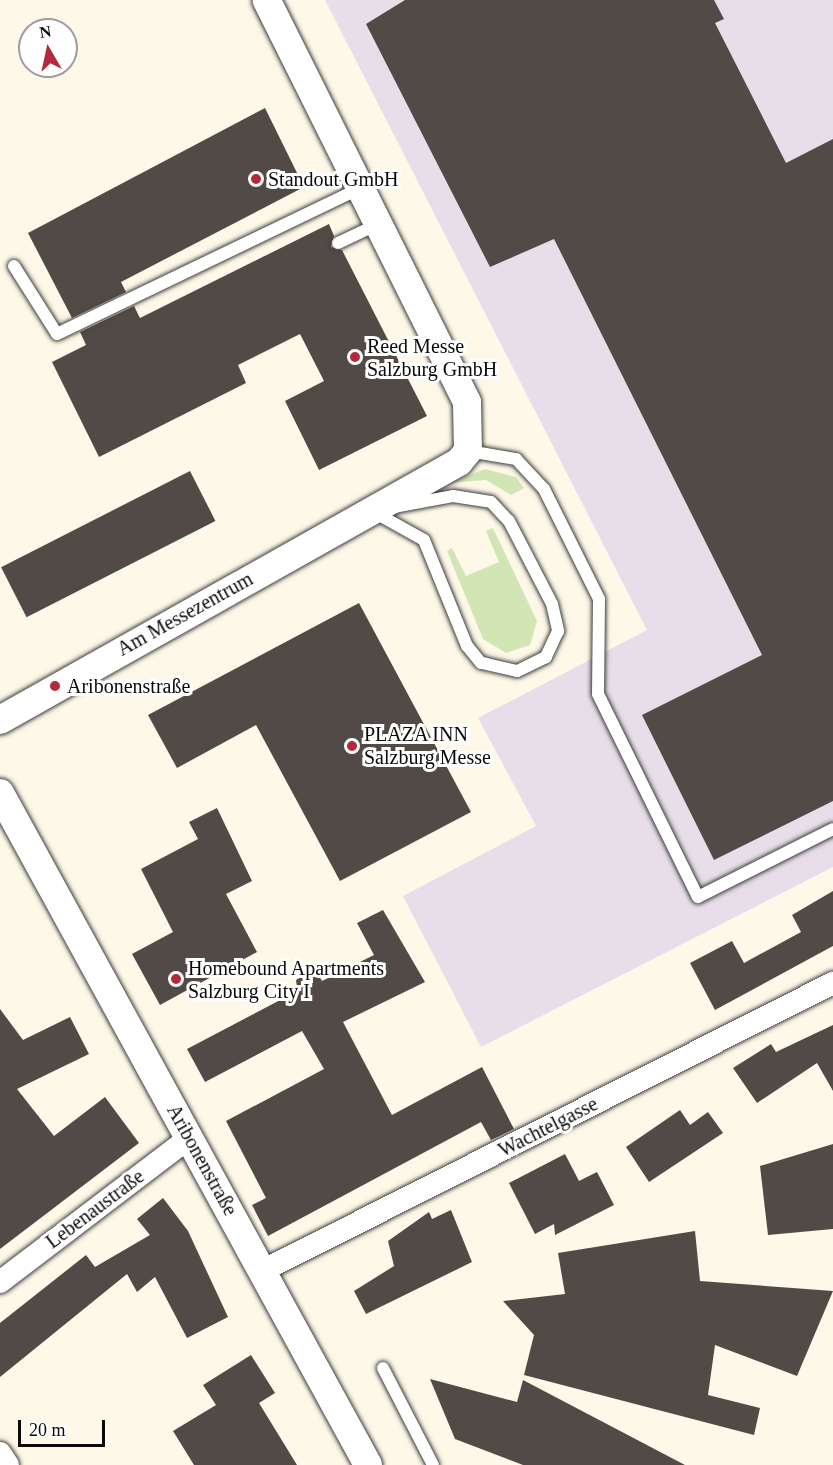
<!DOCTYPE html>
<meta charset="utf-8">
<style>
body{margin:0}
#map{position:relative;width:833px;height:1465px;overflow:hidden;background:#fef8e8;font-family:Georgia,serif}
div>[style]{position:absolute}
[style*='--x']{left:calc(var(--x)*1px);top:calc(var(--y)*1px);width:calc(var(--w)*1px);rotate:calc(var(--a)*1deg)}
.industrial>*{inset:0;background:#e7dee9}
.green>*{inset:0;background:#d2e6b5}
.building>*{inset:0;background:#524a47;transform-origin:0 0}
.roads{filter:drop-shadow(0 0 2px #3d3d3d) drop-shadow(0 0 2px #3d3d3d)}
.service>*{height:12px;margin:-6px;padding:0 6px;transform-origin:6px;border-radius:6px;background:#fff}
.minor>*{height:22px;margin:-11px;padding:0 11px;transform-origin:11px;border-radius:11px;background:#fff}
.tertiary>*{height:28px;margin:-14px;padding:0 14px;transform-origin:14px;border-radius:14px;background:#fff}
.dots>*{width:16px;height:16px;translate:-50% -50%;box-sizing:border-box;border:3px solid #fff;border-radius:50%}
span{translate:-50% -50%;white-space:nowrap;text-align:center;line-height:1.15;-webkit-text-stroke:6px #fff;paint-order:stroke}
.poi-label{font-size:20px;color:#0a0a0a}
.left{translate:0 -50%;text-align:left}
.street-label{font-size:20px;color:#0a0a0a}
.north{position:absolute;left:18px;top:18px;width:60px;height:60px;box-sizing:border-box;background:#fff;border:2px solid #9d9d9d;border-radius:50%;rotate:351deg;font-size:16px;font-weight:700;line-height:24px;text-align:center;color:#0a0a0a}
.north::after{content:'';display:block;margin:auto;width:21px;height:27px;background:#b22a3b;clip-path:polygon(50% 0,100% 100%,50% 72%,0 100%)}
.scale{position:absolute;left:18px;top:1420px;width:87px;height:27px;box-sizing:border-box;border:3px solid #0a0a0a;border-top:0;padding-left:8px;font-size:18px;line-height:21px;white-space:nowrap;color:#0a0a0a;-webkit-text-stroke:4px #fff;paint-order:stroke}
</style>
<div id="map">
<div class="industrial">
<i style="clip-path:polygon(325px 0,833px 0,833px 867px,481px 1047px,403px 896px,536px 826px,478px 718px,647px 630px)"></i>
</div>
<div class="green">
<i style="clip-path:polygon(485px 469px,516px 477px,524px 488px,511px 495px,486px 480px,449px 483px)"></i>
<i style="clip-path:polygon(493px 528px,537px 621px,530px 645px,506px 653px,483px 639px,447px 551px,452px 548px,466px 576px,499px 562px,486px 531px)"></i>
</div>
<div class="building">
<i style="clip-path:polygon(405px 0,714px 0,724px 19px,715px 23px,786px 163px,833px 139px,833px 801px,714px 860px,642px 715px,762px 655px,554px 239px,490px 267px,366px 24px)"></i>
<i style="clip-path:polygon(265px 108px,304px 187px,121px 282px,126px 292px,72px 318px,28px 233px)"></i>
<i style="clip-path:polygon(329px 224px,334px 236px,331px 247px,342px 250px,427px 416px,319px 470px,285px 401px,324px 381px,300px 334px,238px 365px,246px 383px,99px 457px,52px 362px,86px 345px,80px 332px,134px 306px,140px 318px)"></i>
<i style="left:190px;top:471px;width:56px;height:212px;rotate:63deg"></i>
<i style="clip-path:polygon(359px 603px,471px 812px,340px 881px,256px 725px,177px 768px,148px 715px)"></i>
<i style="clip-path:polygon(217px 808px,252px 881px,226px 894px,257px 952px,160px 1005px,132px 954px,173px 932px,141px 869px,198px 839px,189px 822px)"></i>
<i style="clip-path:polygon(833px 891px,833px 946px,715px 1010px,690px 963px,732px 941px,744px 963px,801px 932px,792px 915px)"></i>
<i style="clip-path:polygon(383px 910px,425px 982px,343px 1022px,392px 1115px,482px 1067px,514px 1129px,491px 1140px,481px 1122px,268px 1236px,252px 1205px,266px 1198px,226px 1121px,324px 1069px,302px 1031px,205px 1082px,187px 1049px,284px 998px,297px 987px,296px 980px,315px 969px,322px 981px,374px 955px,357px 923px)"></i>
<i style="clip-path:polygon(0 1009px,23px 1040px,70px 1017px,89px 1054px,17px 1089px,54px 1136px,105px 1097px,139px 1143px,0 1249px)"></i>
<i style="clip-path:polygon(833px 1025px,833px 1091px,817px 1063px,757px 1103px,733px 1068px,771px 1044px,776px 1052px)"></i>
<i style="clip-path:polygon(680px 1110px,690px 1125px,708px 1112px,723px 1133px,649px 1182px,626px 1147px)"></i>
<i style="clip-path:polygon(833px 1144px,833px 1229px,768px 1235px,760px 1166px)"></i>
<i style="clip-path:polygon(565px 1154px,579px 1181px,597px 1172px,614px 1205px,555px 1235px,554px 1224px,535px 1234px,509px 1183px)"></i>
<i style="clip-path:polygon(163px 1198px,188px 1231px,228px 1317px,187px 1338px,155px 1277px,137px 1292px,127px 1274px,0 1377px,0 1323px,86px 1255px,95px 1267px,150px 1235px,137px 1219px)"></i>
<i style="clip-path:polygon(451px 1210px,472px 1262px,366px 1314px,354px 1291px,394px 1266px,388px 1241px,429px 1212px,432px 1219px)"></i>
<i style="clip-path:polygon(695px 1231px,700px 1281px,833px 1291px,797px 1376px,715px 1345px,708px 1395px,760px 1408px,754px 1435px,524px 1375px,534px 1335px,503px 1301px,565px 1294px,558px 1253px)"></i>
<i style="clip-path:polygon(251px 1355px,275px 1393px,259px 1403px,297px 1465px,194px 1465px,173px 1431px,216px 1405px,203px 1385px)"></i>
<i style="clip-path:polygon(430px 1379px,517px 1402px,523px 1380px,685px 1465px,523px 1465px,455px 1439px)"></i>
</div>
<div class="roads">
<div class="service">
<i style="--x:338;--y:243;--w:44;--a:-25.4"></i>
<i style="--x:14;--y:266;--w:80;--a:57.7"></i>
<i style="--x:57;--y:334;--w:336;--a:-25.7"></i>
<i style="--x:468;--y:451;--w:49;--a:9.5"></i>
<i style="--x:516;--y:459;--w:41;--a:47"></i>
<i style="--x:544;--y:489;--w:123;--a:63.4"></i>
<i style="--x:599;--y:599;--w:95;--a:90.6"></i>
<i style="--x:598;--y:694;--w:226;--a:63.8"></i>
<i style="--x:698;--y:897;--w:151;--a:-26.7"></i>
<i style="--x:453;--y:496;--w:38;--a:9"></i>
<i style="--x:491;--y:502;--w:26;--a:47"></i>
<i style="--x:509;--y:521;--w:93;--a:62.6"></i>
<i style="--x:552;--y:604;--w:28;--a:77"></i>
<i style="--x:558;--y:631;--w:29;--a:115"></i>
<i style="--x:546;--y:657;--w:32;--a:154"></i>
<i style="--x:517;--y:671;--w:37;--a:-167"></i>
<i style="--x:481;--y:663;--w:22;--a:-129"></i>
<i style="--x:467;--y:646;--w:114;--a:-112.1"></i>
<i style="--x:424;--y:540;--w:60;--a:-150.9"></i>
<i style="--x:372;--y:511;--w:82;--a:-10.5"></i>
<i style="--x:383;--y:1368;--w:109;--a:62.7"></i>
</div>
<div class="minor">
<i style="--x:262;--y:1271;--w:640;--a:-26.77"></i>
<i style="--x:0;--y:1282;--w:239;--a:-37.3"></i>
<i style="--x:0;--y:1453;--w:14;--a:56"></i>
</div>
<div class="tertiary">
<i style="--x:0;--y:720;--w:527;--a:-29.34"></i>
<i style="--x:459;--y:462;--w:14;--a:-51"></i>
<i style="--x:468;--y:451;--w:49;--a:-91.2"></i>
<i style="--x:467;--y:402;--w:449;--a:-116.5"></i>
<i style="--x:0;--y:793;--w:766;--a:61.29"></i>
</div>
</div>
<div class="dots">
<i style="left:256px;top:179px;background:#b22a3b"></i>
<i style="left:355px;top:357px;background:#b22a3b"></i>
<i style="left:55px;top:686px;background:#b22a3b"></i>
<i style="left:352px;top:746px;background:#b22a3b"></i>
<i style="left:176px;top:979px;background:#b22a3b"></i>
</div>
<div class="poi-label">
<span class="left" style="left:268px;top:179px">Standout GmbH</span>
<span class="left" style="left:367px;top:358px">Reed Messe<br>Salzburg GmbH</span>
<span class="left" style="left:67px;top:686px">Aribonenstraße</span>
<span class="left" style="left:364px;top:746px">PLAZA INN<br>Salzburg Messe</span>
<span class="left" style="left:188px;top:980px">Homebound Apartments<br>Salzburg City I</span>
</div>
<div class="street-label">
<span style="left:185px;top:614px;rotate:-29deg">Am Messezentrum</span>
<span style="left:548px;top:1127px;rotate:-27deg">Wachtelgasse</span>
<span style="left:202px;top:1160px;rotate:61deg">Aribonenstraße</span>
<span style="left:95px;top:1209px;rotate:-37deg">Lebenaustraße</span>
</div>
<div class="north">N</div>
<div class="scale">20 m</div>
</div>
